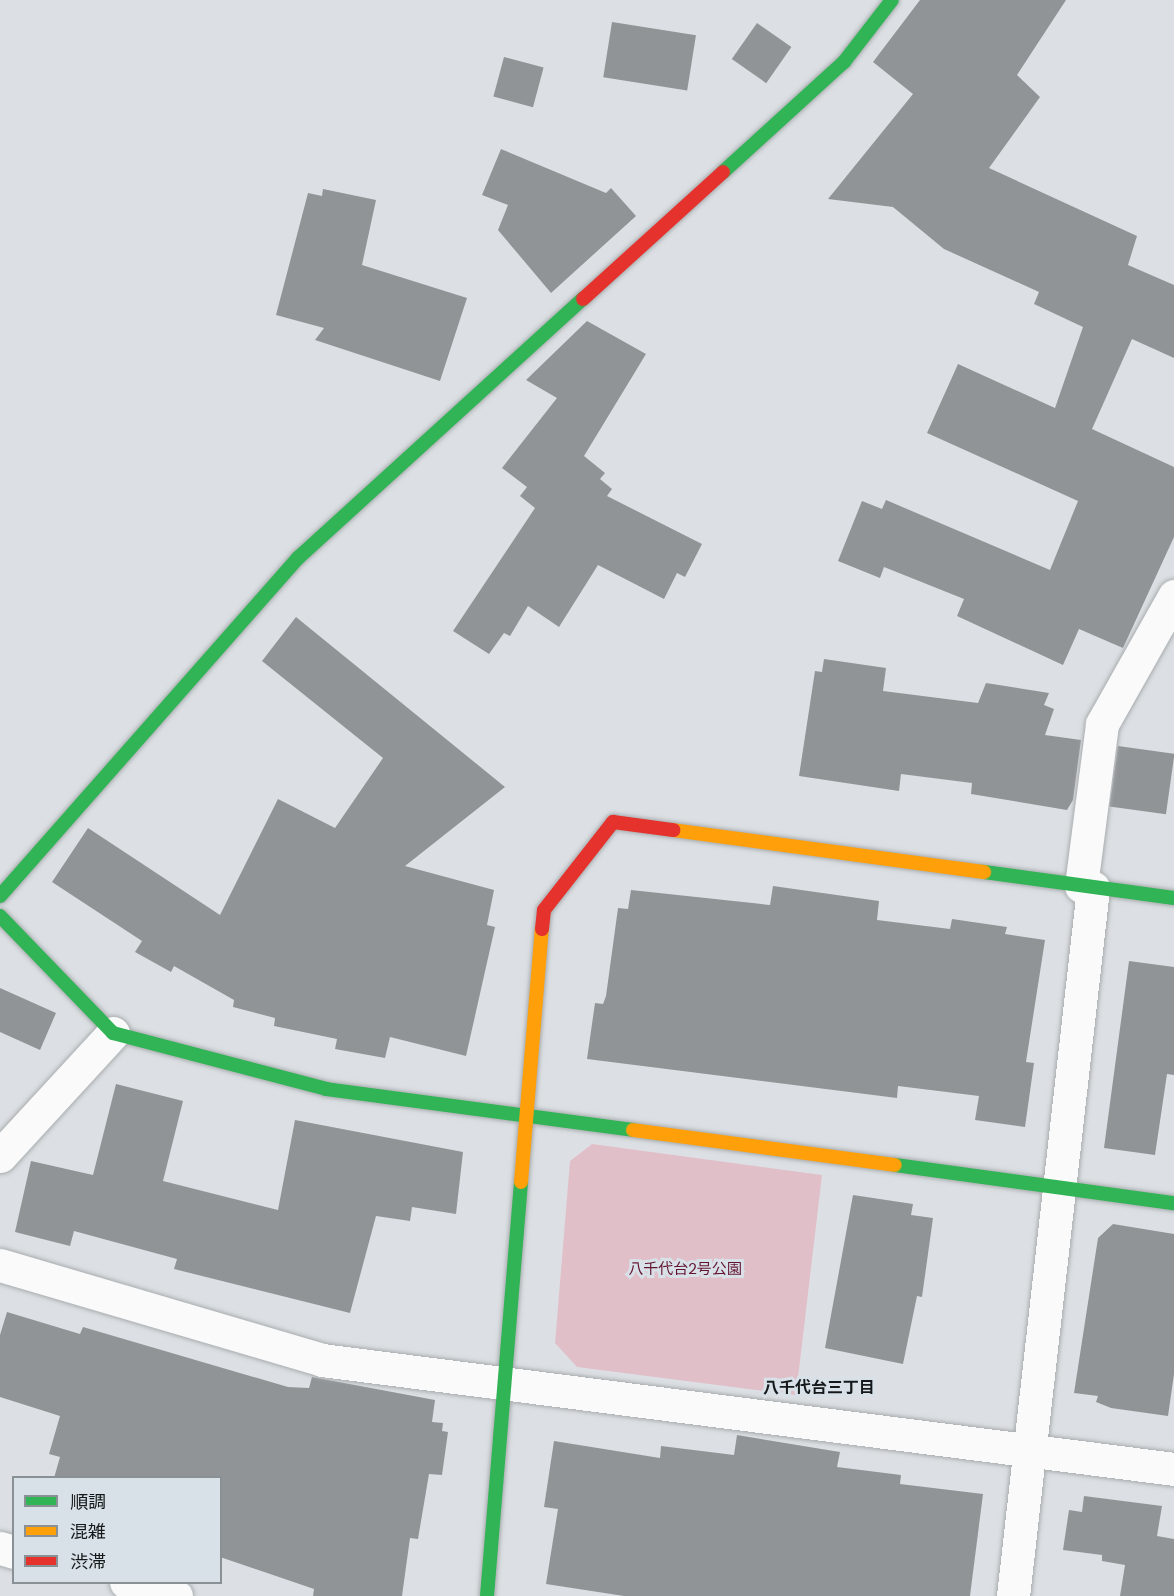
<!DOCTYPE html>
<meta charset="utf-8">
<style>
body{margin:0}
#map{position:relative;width:1174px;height:1596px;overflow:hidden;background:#dce0e4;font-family:Poppins,"Noto Sans JP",sans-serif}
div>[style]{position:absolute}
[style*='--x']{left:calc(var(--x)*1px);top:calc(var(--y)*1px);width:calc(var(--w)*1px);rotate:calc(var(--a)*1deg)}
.green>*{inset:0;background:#e1bfc8}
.building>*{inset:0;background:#919497;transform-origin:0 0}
.roads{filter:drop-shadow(0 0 2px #a8acae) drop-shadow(0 0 2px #a8acae)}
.street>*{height:33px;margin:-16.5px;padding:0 16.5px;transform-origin:16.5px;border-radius:16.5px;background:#fafafb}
.fast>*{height:14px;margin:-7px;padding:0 7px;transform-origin:7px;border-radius:7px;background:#30b455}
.slow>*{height:14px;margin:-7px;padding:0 7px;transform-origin:7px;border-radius:7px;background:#ff9f0a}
.jam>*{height:14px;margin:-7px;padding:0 7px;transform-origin:7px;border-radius:7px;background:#e5322d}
span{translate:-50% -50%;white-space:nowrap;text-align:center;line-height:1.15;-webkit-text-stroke:6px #d8e1e7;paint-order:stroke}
.park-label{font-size:15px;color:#64132f}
.neighbourhood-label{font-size:16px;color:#16191b;font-weight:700}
.legend{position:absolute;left:12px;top:1476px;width:210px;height:108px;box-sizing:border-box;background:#d8e1e7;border:2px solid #8a9195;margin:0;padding:8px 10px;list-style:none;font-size:18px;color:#16191b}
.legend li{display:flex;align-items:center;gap:12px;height:30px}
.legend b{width:30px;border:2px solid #8a9195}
</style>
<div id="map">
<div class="green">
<i style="clip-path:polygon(592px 1144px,822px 1175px,796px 1395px,577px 1367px,555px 1343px,570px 1161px)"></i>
</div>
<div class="building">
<i style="clip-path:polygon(920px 0,1066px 0,1017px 75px,1040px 97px,989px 168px,1137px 236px,1128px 265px,1174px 285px,1174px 358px,1132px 339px,1092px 429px,1174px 467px,1174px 537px,1123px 648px,1079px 629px,1063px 665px,957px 616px,964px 599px,884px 567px,880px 578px,838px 561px,862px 501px,882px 509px,886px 500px,1050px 570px,1078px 501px,927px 433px,958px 364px,1055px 408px,1083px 327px,1034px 304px,1039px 292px,944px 249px,893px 207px,828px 199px,913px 94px,873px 62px)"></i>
<i style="left:612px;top:22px;width:85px;height:56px;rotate:9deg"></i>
<i style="left:757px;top:23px;width:42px;height:44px;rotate:35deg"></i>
<i style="left:504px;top:57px;width:41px;height:41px;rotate:15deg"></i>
<i style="clip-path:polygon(501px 149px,606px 193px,611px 188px,636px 216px,551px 293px,498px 230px,508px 205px,482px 195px)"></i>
<i style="clip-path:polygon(323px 189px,376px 200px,362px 265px,467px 298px,440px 381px,315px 340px,324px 328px,276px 315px,308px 193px,322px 196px)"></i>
<i style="clip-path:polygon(587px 321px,646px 354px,584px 456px,605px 473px,600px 479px,612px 489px,607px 496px,702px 544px,685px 577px,677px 573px,664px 599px,598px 565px,559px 627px,528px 606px,510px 636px,504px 633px,489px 654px,453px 631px,535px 508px,520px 496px,527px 487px,502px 468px,557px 398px,526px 380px)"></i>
<i style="clip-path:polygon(296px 617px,505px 787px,405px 866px,494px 890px,487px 925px,495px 927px,466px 1056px,390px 1037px,385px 1058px,335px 1049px,337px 1039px,274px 1026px,275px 1018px,233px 1007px,234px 1000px,174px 966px,171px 972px,135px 952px,142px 941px,52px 882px,88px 828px,220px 915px,278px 799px,335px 828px,383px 758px,262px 661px)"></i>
<i style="clip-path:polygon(824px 659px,886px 668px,883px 691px,978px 703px,986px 683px,1049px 693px,1044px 705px,1054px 709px,1045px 735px,1081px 740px,1073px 800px,1067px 810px,971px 794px,972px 783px,901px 774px,899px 791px,799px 776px,815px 671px,822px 672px)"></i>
<i style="left:1118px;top:746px;width:57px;height:61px;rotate:8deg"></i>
<i style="clip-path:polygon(773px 886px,879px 901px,877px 920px,950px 929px,952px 919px,1007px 927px,1005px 934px,1045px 940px,1026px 1062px,1034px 1063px,1025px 1127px,975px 1120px,979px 1096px,898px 1086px,897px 1098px,587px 1059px,595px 1003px,603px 1004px,606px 996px,618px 908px,628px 909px,631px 890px,770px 905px)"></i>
<i style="clip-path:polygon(1129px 961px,1174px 967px,1174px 1075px,1167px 1074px,1155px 1155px,1104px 1148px)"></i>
<i style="clip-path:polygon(0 988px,56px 1013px,40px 1050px,0 1032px)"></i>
<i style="clip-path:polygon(116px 1084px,183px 1101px,163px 1181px,278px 1210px,295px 1120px,463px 1152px,456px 1214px,412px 1207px,410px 1221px,376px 1216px,350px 1313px,174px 1269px,177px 1259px,74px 1231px,70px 1246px,15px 1232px,31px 1161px,93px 1175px)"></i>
<i style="clip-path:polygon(853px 1195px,913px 1204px,911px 1215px,933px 1218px,922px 1297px,917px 1296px,903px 1364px,825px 1348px)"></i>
<i style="clip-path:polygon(1113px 1224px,1174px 1234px,1174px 1374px,1168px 1416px,1111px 1408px,1096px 1402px,1098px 1396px,1074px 1393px,1098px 1238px)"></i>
<i style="clip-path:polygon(7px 1312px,80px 1334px,83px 1327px,288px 1387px,309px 1388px,312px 1377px,435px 1400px,432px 1422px,443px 1423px,442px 1431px,448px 1432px,442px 1475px,429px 1474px,418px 1539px,410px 1538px,402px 1596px,313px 1596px,314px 1589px,220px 1557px,220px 1478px,54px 1478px,60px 1457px,49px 1454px,60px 1416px,0 1397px,0 1335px)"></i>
<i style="clip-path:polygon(737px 1435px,840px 1452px,837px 1467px,901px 1475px,900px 1484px,983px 1494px,970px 1596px,624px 1596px,546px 1584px,558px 1509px,544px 1507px,554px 1441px,660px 1458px,661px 1446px,734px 1455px)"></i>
<i style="clip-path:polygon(1084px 1496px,1162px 1506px,1157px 1536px,1174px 1539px,1174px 1596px,1120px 1596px,1125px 1565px,1102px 1561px,1102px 1555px,1063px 1550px,1069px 1510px,1082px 1512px)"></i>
</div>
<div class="roads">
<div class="street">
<i style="--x:1081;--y:886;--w:163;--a:-82.6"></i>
<i style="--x:1102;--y:724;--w:147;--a:-60.6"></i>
<i style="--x:0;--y:1156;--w:167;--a:-47.4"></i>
<i style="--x:0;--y:1265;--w:336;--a:16.4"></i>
<i style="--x:322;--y:1360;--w:859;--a:7.29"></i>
<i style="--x:0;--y:1548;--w:15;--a:16"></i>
<i style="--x:126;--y:1582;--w:52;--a:15.6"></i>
<i style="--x:1013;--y:1596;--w:713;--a:-83.55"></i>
</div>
<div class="fast">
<i style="--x:723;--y:172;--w:164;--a:-42.3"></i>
<i style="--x:844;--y:62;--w:78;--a:-52.3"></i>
<i style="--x:984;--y:872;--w:192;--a:7.8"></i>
<i style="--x:0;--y:896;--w:451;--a:-48.6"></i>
<i style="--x:298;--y:558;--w:385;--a:-42.3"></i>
<i style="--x:0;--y:916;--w:163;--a:46"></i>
<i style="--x:113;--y:1033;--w:220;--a:14.7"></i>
<i style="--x:326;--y:1089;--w:310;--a:7.6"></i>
<i style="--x:895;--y:1165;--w:282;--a:7.8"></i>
<i style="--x:487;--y:1596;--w:415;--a:-85.3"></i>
</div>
<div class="slow">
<i style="--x:673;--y:830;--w:314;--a:7.7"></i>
<i style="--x:633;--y:1130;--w:264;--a:7.6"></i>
<i style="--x:521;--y:1182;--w:254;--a:-85.3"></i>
</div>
<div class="jam">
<i style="--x:583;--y:299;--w:189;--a:-42.2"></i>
<i style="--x:542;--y:929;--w:19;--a:-84"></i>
<i style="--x:544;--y:910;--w:112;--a:-51.9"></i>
<i style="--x:613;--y:822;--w:61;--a:7.6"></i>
</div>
</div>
<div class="park-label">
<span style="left:685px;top:1269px">八千代台2号公園</span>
</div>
<div class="neighbourhood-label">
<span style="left:819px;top:1388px">八千代台三丁目</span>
</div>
<ul class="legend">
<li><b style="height:8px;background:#30b455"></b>順調</li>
<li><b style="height:8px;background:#ff9f0a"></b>混雑</li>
<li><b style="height:8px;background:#e5322d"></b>渋滞</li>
</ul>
</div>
